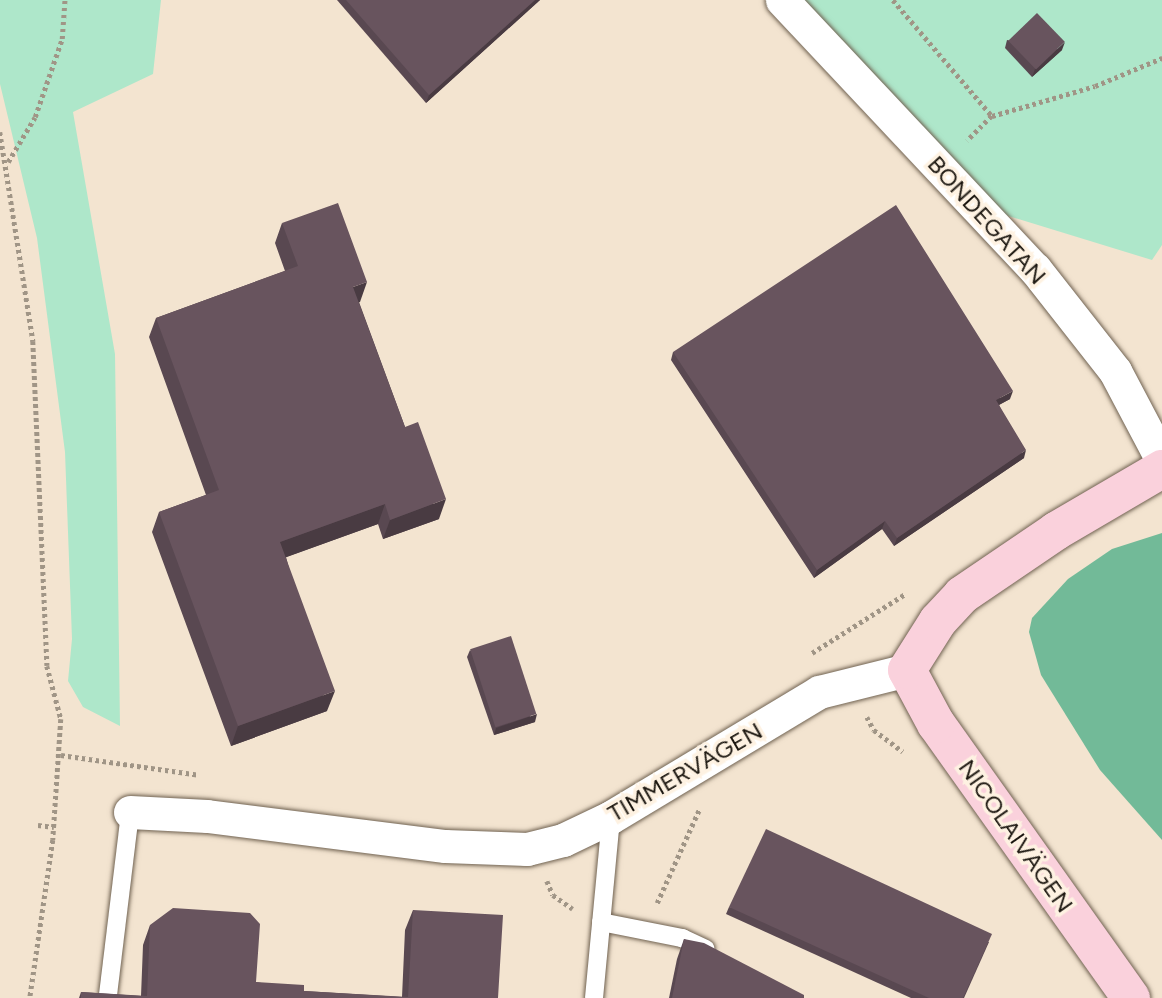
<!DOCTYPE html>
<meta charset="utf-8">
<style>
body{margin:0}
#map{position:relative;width:1162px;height:998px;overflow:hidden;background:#f3e4d0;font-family:Figtree,sans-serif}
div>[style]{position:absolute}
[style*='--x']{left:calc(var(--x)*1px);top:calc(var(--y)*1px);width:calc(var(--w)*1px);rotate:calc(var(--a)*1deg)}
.green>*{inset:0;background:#aee7ca}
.forest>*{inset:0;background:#72ba98}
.path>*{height:4.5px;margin-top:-2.25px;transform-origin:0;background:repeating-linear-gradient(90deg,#a09586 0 3.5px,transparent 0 7px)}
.roads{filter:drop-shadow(0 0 2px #706251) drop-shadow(0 0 2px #706251)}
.lane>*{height:18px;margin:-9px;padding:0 9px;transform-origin:9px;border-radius:9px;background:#fff}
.street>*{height:33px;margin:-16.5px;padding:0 16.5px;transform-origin:16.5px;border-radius:16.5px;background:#fff}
.secondary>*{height:38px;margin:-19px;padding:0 19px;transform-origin:19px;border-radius:19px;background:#fad1dc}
.wall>*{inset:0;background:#594851}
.shaded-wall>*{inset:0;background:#493b42}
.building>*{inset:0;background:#68545e;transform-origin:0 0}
span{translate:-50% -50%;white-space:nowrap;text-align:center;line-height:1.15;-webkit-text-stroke:7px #fef2e2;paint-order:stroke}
.street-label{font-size:24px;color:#1c1710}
</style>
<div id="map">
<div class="green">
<i style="clip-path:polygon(0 0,161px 0,153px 74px,73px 112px,115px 354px,120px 726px,83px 707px,68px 681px,72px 639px,65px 452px,37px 238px,0 84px)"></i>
<i style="clip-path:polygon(804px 0,1162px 0,1162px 245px,1152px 260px,1002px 214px)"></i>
</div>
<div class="forest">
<i style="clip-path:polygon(1162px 533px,1162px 840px,1100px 770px,1041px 675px,1029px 632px,1032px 618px,1068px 579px,1112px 549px)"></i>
</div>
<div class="path">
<i style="--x:893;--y:0;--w:153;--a:49.5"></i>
<i style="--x:992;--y:116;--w:35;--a:135"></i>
<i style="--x:992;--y:116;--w:107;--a:-16.2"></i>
<i style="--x:1095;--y:86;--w:73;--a:-22.7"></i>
<i style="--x:0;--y:132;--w:212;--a:81"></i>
<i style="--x:33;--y:341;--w:325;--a:87.5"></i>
<i style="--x:47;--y:666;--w:55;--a:75.2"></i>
<i style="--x:61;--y:719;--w:121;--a:93.8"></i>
<i style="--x:53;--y:840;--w:160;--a:98.3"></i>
<i style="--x:8;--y:162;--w:52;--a:-59"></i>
<i style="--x:35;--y:117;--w:83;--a:-70.9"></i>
<i style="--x:62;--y:39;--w:39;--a:-86"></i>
<i style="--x:812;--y:653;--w:110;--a:-32.4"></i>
<i style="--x:867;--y:717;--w:15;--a:62"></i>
<i style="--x:874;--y:730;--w:36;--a:37"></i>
<i style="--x:61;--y:755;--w:139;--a:8.2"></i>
<i style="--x:38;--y:825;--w:16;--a:7"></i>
<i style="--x:547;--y:881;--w:15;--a:67"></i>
<i style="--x:553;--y:895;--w:24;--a:35"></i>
<i style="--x:657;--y:903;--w:102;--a:-65.7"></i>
</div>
<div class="roads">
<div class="lane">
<i style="--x:601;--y:922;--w:83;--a:11.2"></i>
<i style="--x:682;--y:938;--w:26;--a:25"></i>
<i style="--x:108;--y:995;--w:184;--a:-83.1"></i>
<i style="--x:594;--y:998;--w:182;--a:-84.6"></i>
</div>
<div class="street">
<i style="--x:782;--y:0;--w:369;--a:46.8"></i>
<i style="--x:1035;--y:269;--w:130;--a:51.9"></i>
<i style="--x:1115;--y:371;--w:101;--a:62.2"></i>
<i style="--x:130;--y:812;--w:77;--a:3"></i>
<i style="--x:207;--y:816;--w:240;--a:7.2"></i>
<i style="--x:445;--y:846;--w:82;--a:2.1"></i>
<i style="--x:527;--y:849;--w:37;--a:-14"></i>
<i style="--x:563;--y:840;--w:53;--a:-25.6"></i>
<i style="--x:611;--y:817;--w:243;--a:-31"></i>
<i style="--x:819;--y:692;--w:91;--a:-14"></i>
</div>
<div class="secondary">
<i style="--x:1131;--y:998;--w:336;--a:-125.4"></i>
<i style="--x:936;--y:724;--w:61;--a:-118.2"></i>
<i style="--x:907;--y:670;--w:58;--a:-57.7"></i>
<i style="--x:938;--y:621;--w:35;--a:-47"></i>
<i style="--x:962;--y:595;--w:114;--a:-34.2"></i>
<i style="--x:1056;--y:531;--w:123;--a:-30.3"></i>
</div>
</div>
<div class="wall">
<i style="clip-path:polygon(337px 0,540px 0,426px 103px)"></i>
<i style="clip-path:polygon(1007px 40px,1062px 50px,1032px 77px,1005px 48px)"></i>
<i style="clip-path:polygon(282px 223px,360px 302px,359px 302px,439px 519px,383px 539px,378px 524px,286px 557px,327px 711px,231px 746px,152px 532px,159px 512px,206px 495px,149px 337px,156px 318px,285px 271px,275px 243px)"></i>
<i style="clip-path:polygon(673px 352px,1010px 399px,999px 405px,1024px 458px,894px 546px,882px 529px,814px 578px,671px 360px)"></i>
<i style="clip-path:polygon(470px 650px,535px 722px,494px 735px,467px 657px)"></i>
<i style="clip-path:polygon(729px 907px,989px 942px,964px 998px,911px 998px,726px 914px)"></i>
<i style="clip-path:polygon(413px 910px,498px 998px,79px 998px,81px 992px,141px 996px,143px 945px,150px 925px,256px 982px,304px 991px,402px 997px,405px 930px)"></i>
<i style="clip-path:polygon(684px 939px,804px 998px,669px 998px,677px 959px)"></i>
</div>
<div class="shaded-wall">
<i style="clip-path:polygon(535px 0,540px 0,426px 103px,429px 95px)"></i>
<i style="clip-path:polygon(1065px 42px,1062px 50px,1032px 77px,1035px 69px)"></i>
<i style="clip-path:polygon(367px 282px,360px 302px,346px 307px,353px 287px)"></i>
<i style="clip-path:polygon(1013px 391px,1010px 399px,993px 408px,996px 400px)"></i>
<i style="clip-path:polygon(1026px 450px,1024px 458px,894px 546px,897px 538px)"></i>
<i style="clip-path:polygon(446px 499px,439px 519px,383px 539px,390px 520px)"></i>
<i style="clip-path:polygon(385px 504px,378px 524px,273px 562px,280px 542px)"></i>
<i style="clip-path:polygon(885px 521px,882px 529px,814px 578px,817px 570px)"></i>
<i style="clip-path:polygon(335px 691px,327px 711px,231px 746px,238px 726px)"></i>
<i style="clip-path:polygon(537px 714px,535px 722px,494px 735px,496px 728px)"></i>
</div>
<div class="building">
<i style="clip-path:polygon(346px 0,535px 0,429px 95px)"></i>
<i style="left:1037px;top:13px;width:40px;height:40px;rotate:46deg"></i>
<i style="clip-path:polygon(338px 203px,367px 282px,353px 287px,405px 427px,418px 422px,446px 499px,390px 520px,385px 504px,280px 542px,335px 691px,238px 726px,159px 512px,219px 490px,156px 318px,298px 266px,282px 223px)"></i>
<i style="clip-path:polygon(896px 205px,1013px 391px,996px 400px,1026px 450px,897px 538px,885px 521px,817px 570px,673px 352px)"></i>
<i style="left:511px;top:636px;width:82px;height:43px;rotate:72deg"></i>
<i style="clip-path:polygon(766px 829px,992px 934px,963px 998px,929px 998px,729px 907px)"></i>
<i style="clip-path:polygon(173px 908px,250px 913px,260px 924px,256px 982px,304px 985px,304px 991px,408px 997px,413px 910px,503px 915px,498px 998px,81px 998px,81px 992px,147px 996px,150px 925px)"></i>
<i style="clip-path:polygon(684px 939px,704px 943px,804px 995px,804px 998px,672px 998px)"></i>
</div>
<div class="street-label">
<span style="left:987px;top:220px;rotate:48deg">BONDEGATAN</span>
<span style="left:685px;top:772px;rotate:-30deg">TIMMERVÄGEN</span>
<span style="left:1016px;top:836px;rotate:55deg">NICOLAIVÄGEN</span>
</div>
</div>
